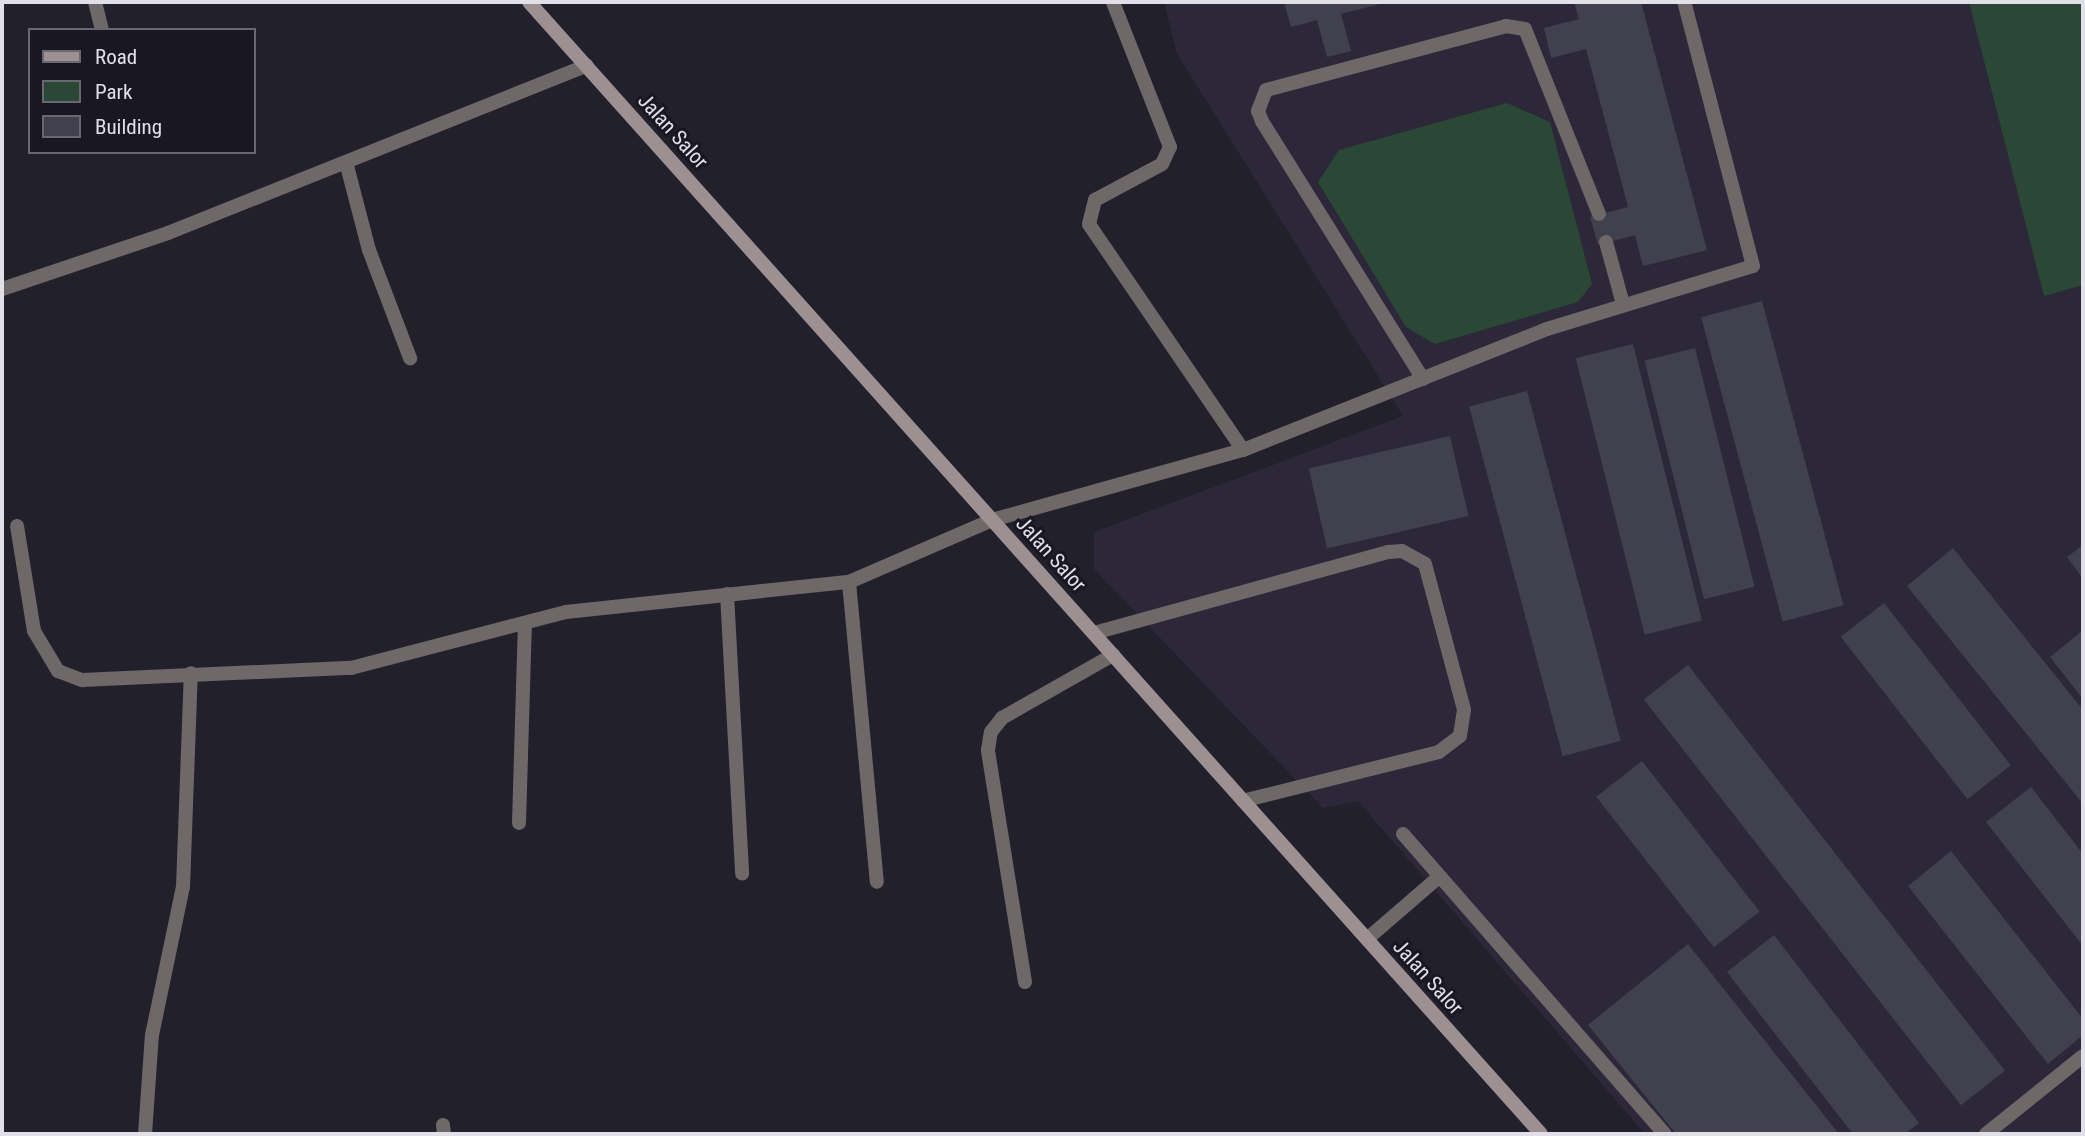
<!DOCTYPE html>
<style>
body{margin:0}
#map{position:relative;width:2085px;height:1136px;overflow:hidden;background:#22202b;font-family:"Roboto Condensed",sans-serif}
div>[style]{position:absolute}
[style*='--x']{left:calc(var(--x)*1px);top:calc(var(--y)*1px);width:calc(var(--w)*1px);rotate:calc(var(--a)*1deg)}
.built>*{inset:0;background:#2c2839}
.green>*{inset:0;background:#2b4735}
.building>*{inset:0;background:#41404d;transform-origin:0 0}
.service>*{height:14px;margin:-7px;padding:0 7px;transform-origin:7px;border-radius:7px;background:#6f6869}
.minor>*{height:14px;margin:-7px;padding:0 7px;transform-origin:7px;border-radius:7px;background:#6f6869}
.secondary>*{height:14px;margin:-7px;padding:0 7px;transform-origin:7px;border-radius:7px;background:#9c9092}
span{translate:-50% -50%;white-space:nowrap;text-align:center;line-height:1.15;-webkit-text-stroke:6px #191721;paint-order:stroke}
.street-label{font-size:21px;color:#e1e0e8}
.frame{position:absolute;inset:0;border:4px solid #e1e0e8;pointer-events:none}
.legend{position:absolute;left:28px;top:28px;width:228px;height:126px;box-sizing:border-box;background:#191721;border:2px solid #696771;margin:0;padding:9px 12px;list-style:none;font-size:21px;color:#e1e0e8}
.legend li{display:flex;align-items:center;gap:14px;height:35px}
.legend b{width:35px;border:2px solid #696771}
</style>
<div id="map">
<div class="built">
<i style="clip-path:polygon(1164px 2px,2083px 2px,2083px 1134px,1645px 1134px,1358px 801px,1323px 808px,1094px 569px,1094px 532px,1403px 416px,1177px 54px)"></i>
</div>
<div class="green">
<i style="clip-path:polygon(1969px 2px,2083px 2px,2083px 285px,2044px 296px)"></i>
<i style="clip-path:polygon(1507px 103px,1550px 122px,1592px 284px,1578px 302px,1435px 344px,1406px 327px,1318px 182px,1339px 150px)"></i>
</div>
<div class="building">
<i style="clip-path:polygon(1284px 2px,1384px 2px,1384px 3px,1341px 14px,1351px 51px,1327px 57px,1317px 20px,1291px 27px)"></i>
<i style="clip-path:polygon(1574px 2px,1641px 2px,1707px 250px,1643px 266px,1635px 235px,1598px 245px,1590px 217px,1628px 207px,1586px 49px,1551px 58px,1544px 28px,1579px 19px)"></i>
<i style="left:1762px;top:301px;width:315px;height:63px;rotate:75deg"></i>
<i style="left:1633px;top:344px;width:285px;height:59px;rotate:76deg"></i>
<i style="left:1695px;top:348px;width:246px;height:52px;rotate:76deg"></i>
<i style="left:1527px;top:391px;width:362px;height:60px;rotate:75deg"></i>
<i style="left:1450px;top:436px;width:82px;height:145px;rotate:77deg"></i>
<i style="clip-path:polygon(2083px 545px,2083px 579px,2067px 557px)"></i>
<i style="clip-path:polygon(1953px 548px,2083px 710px,2083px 804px,1907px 586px)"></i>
<i style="left:1884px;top:603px;width:206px;height:55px;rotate:52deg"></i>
<i style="clip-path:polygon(2083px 630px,2083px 699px,2050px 657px)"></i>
<i style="left:1688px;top:665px;width:515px;height:56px;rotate:52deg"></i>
<i style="left:1642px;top:761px;width:191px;height:58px;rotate:52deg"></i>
<i style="clip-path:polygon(2031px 787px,2083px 854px,2083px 946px,1986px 822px)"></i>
<i style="clip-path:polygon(1951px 851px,2083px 1019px,2083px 1035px,2048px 1064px,1908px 886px)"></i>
<i style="clip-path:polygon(1774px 935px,1919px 1123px,1905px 1134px,1853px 1134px,1727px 972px)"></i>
<i style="clip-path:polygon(1688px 944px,1839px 1134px,1676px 1134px,1588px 1025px)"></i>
</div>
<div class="service">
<i style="--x:1606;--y:242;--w:64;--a:74.7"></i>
<i style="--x:1423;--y:379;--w:304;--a:-122"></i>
<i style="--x:1262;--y:121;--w:11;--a:-112"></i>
<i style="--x:1258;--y:111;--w:22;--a:-69"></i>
<i style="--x:1266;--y:90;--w:248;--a:-14.9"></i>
<i style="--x:1506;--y:26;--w:19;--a:9"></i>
<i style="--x:1525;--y:29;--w:199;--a:68.2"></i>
<i style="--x:1243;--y:450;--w:327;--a:-21.7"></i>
<i style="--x:1547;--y:329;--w:215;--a:-17"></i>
<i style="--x:1753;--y:266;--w:273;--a:-104.6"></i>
<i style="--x:849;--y:582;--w:301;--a:84.7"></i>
<i style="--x:727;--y:594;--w:280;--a:86.9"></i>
<i style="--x:1094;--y:633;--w:305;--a:-15.4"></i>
<i style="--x:1388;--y:552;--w:14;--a:-4"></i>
<i style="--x:1402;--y:551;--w:26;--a:29"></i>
<i style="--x:1425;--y:564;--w:151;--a:75"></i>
<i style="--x:1464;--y:710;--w:26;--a:99"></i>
<i style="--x:1460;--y:736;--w:26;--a:143"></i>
<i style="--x:1439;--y:752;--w:202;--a:166"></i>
<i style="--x:519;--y:823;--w:198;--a:-88.3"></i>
<i style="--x:1403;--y:834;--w:398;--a:48.9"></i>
<i style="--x:1367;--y:939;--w:96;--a:-40.8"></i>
<i style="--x:443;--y:1125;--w:9;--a:84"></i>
<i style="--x:1986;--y:1134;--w:124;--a:-38.8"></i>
</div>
<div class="minor">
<i style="--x:95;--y:2;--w:29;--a:76"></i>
<i style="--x:346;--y:162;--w:91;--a:75.4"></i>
<i style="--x:369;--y:250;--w:116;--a:69.2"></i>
<i style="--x:2;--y:289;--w:175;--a:-18.6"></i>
<i style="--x:168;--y:233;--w:451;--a:-21.8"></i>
<i style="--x:17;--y:526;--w:106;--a:80.8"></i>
<i style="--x:34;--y:631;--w:47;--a:59"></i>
<i style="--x:58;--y:671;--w:26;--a:21"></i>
<i style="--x:82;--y:680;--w:269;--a:-2.6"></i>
<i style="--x:351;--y:668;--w:222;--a:-14.6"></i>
<i style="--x:566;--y:612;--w:285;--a:-6.1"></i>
<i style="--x:849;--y:582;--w:156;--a:-23.4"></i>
<i style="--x:992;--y:520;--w:261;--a:-15.6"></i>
<i style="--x:1243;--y:450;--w:273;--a:-124.3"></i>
<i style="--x:1089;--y:224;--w:25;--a:-76"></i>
<i style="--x:1095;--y:200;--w:76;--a:-28.2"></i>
<i style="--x:1162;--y:164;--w:19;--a:-65"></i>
<i style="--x:1170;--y:147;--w:156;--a:-111.5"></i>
<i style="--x:1025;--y:982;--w:235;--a:-99.1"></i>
<i style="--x:988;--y:750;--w:18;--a:-81"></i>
<i style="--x:991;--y:732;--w:18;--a:-52"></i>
<i style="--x:1002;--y:718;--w:128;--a:-29.6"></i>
<i style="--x:145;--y:1134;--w:99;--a:-86"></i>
<i style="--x:152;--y:1035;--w:151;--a:-78.2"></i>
<i style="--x:183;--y:887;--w:214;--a:-87.9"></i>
</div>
<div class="secondary">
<i style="--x:529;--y:2;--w:1518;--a:48.2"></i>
</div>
<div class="street-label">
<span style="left:673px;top:131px;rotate:48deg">Jalan Salor</span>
<span style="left:1051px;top:554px;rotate:48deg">Jalan Salor</span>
<span style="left:1428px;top:977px;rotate:48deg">Jalan Salor</span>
</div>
<div class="frame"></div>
<ul class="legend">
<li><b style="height:9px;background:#9c9092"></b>Road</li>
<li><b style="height:19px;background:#2b4735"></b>Park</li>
<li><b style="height:19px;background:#41404d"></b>Building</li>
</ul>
</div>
